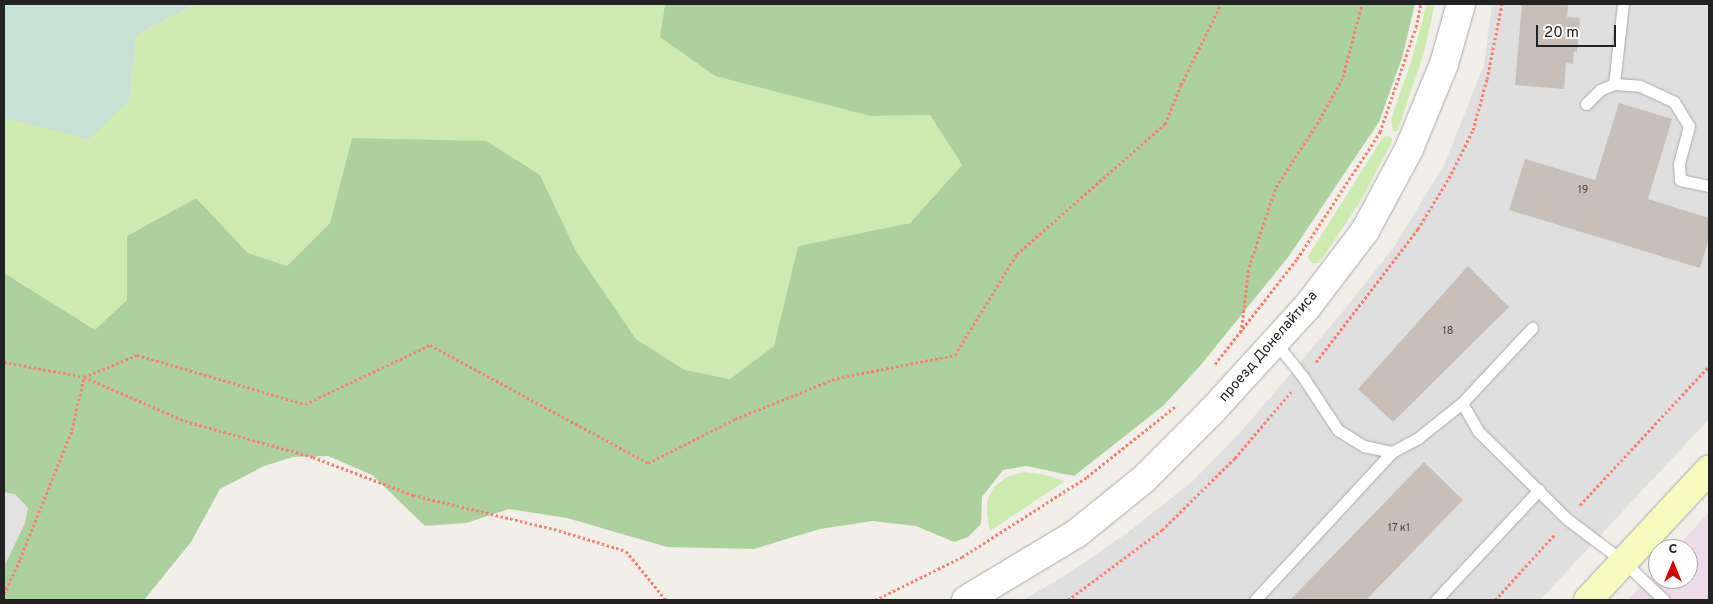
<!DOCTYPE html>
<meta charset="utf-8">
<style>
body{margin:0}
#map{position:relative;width:1713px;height:604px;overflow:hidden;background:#f2efe9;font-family:Overpass,sans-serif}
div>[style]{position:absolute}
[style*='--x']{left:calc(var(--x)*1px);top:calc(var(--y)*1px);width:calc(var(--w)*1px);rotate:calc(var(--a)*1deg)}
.residential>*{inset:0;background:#e0dfdf}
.industrial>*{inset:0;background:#ebdbe8}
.grass>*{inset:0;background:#cdebb0}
.forest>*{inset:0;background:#add19e}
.wetland>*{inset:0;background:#c6e0d4}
.parking>*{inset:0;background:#e2e2e2}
.building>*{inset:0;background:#c7bfb8}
.path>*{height:3px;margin-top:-1.5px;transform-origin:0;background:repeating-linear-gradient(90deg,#fa8072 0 2.5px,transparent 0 5px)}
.roads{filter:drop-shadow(0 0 1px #a9a9a9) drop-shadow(0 0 1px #a9a9a9)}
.service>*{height:11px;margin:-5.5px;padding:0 5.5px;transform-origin:5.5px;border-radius:5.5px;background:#fff}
.tertiary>*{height:28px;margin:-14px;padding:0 14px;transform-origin:14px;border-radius:14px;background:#fff}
.secondary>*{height:28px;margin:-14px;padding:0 14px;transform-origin:14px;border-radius:14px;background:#f7fabf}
span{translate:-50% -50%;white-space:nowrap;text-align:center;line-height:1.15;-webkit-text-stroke:4.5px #fff;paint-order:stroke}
.number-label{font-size:11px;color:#4b4948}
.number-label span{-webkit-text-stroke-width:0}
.street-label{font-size:14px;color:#222}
.frame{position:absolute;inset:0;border:5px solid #222;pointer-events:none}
.north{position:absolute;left:1648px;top:539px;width:50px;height:50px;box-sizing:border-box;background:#fff;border:1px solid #a7a7a7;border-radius:50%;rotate:0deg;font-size:14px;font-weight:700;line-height:20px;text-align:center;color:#222}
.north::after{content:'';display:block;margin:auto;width:18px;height:22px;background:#d40000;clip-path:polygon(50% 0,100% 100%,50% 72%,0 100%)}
.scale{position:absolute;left:1536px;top:25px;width:80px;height:22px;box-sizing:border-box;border:2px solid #222;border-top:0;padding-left:6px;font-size:15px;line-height:18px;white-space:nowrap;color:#222;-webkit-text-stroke:4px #fff;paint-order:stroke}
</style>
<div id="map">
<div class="residential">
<i style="clip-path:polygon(1492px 4px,1709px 4px,1709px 419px,1540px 600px,1023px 600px,1069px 573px,1131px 530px,1194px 480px,1246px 426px,1340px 315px,1394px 247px,1445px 163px,1484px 65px)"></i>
</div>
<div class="industrial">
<i style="clip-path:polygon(1709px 512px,1709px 600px,1628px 600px,1658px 568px,1658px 579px,1688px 579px,1688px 549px,1675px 549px)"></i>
</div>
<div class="grass">
<i style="clip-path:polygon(195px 4px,665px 4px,660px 37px,871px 116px,930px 115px,962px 165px,910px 223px,798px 246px,774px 347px,730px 379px,685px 370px,636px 339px,576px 251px,540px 175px,352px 138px,330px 223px,287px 266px,248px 253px,196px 198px,127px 236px,127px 300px,95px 331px,4px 273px,4px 118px,89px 138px,129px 101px,136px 36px)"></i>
<i style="clip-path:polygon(1427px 4px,1435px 4px,1423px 56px,1400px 124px,1397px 132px,1393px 131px,1391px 119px,1411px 62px)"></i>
<i style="clip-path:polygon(1389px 136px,1392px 139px,1391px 144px,1360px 202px,1324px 256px,1318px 263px,1312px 263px,1308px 258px,1310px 253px,1383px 137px)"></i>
<i style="clip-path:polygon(1024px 472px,1042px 474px,1065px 481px,990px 531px,987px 515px,987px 501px,994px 487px,1007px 477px)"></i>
</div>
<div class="forest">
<i style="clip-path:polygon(665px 4px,1415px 4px,1402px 58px,1379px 122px,1289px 256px,1200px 366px,1163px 406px,1074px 476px,1026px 466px,1003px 470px,982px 497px,981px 524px,968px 537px,954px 542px,916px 526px,873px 521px,820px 529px,754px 549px,667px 547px,567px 518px,509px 509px,466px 523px,425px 526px,372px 475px,328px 456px,293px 457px,264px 466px,220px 489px,191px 542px,144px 600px,4px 600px,4px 566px,25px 523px,16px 495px,4px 492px,4px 273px,95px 330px,127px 300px,127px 236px,196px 198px,248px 253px,287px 266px,330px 223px,352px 138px,486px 141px,540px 175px,576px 251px,636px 339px,685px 370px,730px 379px,774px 346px,798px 246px,910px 223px,962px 165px,930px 115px,871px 116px,715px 76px,660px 37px)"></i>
</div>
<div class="wetland">
<i style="clip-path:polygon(4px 4px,195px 4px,136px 36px,129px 101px,89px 139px,4px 118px)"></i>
</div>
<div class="parking">
<i style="clip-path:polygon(4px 492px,16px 495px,28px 508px,25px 523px,4px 566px)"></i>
</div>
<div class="building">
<i style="clip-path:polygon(1522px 4px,1568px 4px,1567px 17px,1580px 18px,1577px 52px,1574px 51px,1573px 64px,1566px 63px,1564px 89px,1515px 85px)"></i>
<i style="clip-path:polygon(1619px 103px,1672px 119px,1648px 199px,1709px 218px,1709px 239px,1700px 268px,1509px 210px,1525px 159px,1595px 180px)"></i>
<i style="clip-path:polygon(1468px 266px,1509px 307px,1393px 422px,1358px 389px)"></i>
<i style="clip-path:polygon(1424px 462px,1463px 500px,1366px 600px,1290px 600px)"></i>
</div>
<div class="path">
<i style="--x:1241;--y:332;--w:65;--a:-83"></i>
<i style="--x:1249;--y:267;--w:84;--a:-71.4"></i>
<i style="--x:1276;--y:187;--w:75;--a:-56.9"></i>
<i style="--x:1317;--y:124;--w:54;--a:-61"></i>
<i style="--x:1343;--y:77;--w:75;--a:-75.4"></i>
<i style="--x:4;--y:362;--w:81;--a:10.6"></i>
<i style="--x:84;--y:377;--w:110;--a:23.5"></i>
<i style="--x:185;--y:421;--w:133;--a:15.7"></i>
<i style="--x:313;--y:457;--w:107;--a:20.8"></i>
<i style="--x:413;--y:495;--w:145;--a:13.6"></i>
<i style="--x:554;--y:529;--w:75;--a:17"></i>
<i style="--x:626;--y:551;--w:63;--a:50.8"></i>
<i style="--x:1316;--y:362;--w:168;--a:-52.5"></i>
<i style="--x:1418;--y:229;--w:60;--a:-58.7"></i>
<i style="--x:1449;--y:178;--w:54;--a:-63.4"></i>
<i style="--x:1473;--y:130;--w:53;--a:-74.6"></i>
<i style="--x:1487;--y:79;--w:76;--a:-78.7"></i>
<i style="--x:1215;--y:364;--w:133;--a:-52"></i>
<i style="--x:1297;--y:259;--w:152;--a:-56.8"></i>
<i style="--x:1380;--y:132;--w:111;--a:-71.1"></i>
<i style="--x:1416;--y:27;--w:24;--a:-78"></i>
<i style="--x:1580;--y:505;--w:190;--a:-47.1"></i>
<i style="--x:4;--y:594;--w:38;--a:-65"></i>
<i style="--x:20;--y:559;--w:139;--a:-68"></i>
<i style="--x:72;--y:430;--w:54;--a:-77.2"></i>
<i style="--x:84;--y:377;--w:57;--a:-22.5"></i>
<i style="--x:137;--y:355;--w:175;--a:16.3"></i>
<i style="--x:305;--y:404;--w:138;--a:-25.3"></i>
<i style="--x:430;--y:345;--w:248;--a:28.4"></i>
<i style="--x:648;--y:463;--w:97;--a:-26.8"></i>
<i style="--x:735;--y:419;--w:110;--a:-21.9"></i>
<i style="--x:837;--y:378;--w:120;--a:-11"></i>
<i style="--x:955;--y:355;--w:119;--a:-58.5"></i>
<i style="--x:1017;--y:254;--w:197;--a:-41.3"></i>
<i style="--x:1165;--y:124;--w:42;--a:-67.7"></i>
<i style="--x:1181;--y:85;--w:90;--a:-63.7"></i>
<i style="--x:875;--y:600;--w:97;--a:-26.3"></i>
<i style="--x:962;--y:557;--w:148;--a:-32.6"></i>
<i style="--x:1087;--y:477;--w:115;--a:-38.7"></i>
<i style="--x:1068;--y:600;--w:117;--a:-36.7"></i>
<i style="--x:1162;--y:530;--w:103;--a:-44.6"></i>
<i style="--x:1235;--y:458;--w:87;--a:-49.7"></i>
<i style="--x:1495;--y:600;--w:89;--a:-47.7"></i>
</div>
<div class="roads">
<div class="service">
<i style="--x:1614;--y:84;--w:81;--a:-83.6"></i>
<i style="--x:1586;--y:104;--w:20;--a:-45"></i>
<i style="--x:1600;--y:90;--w:15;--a:-23"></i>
<i style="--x:1614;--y:84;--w:26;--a:4"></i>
<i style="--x:1640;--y:86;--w:38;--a:25"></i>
<i style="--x:1674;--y:102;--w:28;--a:58"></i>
<i style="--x:1689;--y:126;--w:39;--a:105"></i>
<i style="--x:1679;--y:164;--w:16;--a:86"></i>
<i style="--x:1680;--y:180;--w:30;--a:12"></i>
<i style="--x:1276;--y:343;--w:43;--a:51.5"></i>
<i style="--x:1303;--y:377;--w:64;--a:56.6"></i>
<i style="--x:1338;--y:430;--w:31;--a:32"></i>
<i style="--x:1364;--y:446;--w:29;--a:12"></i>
<i style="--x:1392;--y:452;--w:30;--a:-28"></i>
<i style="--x:1418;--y:438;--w:56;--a:-38.5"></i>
<i style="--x:1462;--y:403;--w:103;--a:-47"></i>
<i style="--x:1462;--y:403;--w:32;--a:60"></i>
<i style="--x:1478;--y:431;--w:125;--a:44.7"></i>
<i style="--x:1567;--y:519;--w:71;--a:37"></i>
<i style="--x:1624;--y:562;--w:55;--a:43.5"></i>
<i style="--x:1255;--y:600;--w:202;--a:-47.2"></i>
<i style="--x:1436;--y:600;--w:151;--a:-46.9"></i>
</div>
<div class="tertiary">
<i style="--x:966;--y:600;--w:128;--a:-31"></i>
<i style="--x:1076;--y:534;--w:87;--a:-39"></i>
<i style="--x:1144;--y:479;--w:95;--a:-45"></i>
<i style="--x:1211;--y:412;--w:142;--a:-47.6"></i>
<i style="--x:1307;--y:307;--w:96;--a:-52.7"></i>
<i style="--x:1365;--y:231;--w:93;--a:-61.8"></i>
<i style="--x:1409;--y:149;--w:92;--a:-67.6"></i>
<i style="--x:1444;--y:64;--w:62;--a:-74.2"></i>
</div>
<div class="secondary">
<i style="--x:1588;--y:600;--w:178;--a:-47.1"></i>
</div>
</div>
<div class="number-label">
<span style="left:1583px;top:190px">19</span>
<span style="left:1448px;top:331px">18</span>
<span style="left:1399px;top:528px">17 к1</span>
</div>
<div class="street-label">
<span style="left:1269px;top:347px;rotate:-49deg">проезд Донелайтиса</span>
</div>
<div class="frame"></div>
<div class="north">С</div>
<div class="scale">20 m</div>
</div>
